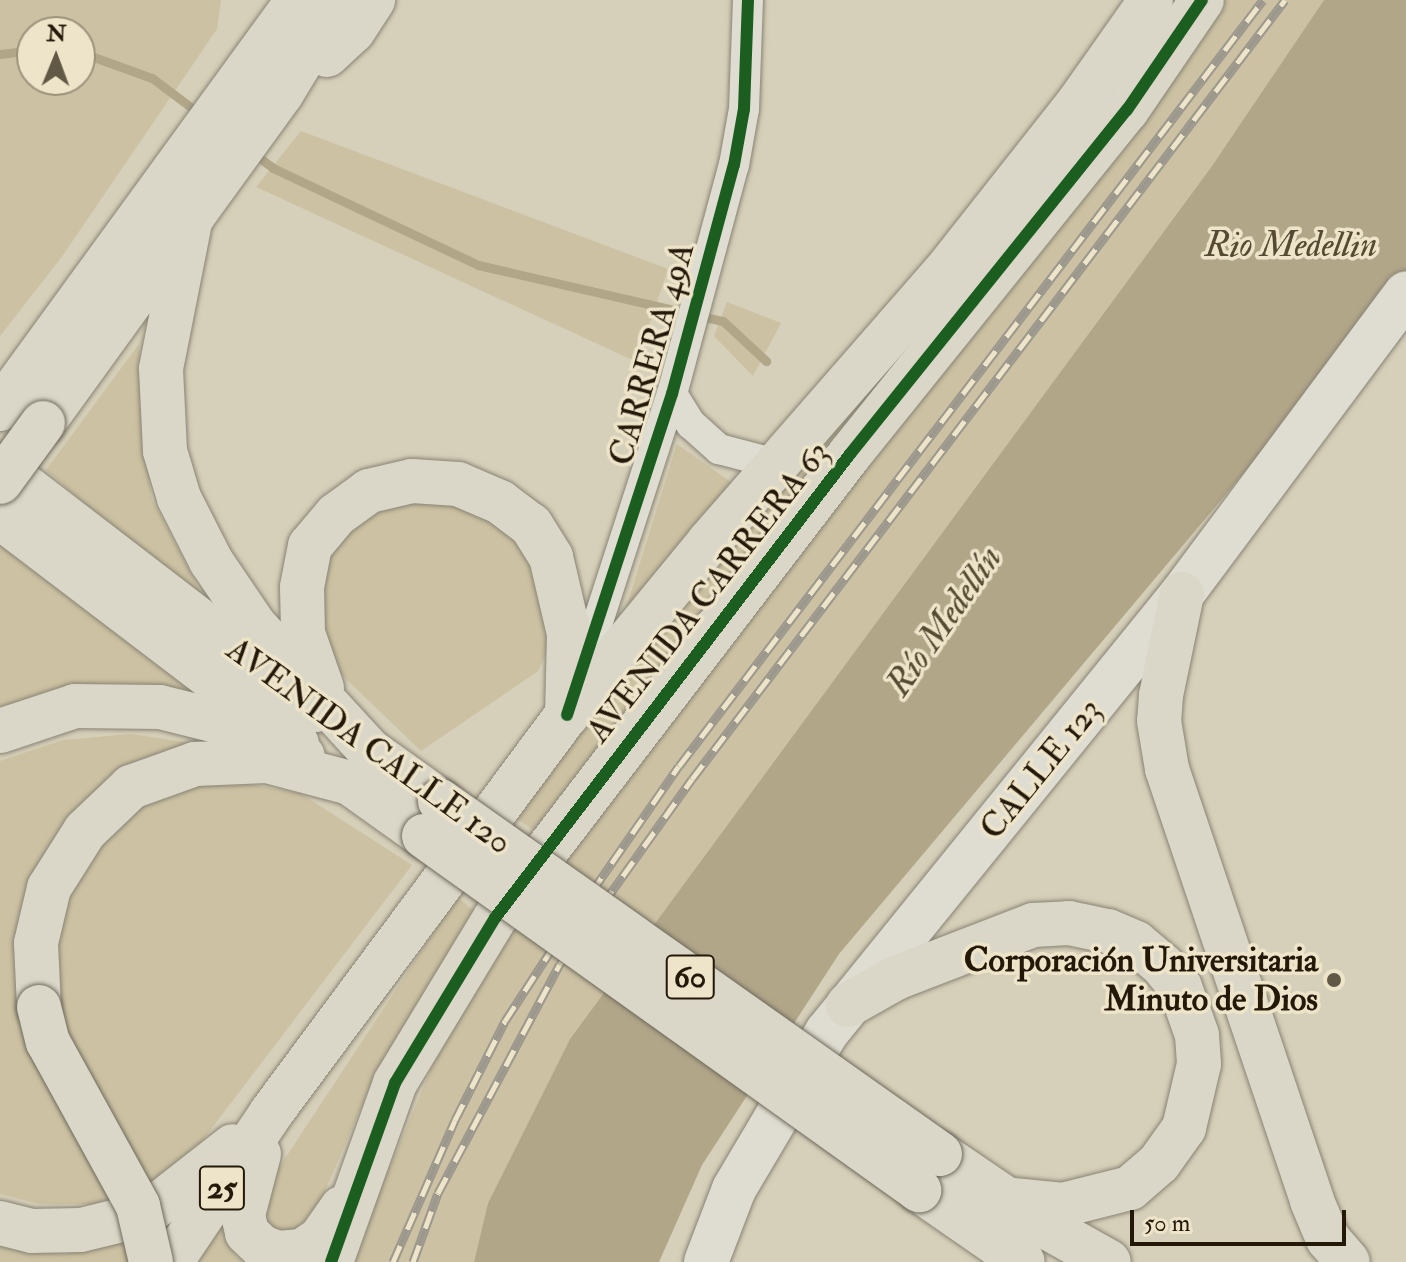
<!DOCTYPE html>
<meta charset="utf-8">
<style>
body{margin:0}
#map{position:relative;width:1406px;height:1262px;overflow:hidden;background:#d6cfb9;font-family:"IM FELL Double Pica",serif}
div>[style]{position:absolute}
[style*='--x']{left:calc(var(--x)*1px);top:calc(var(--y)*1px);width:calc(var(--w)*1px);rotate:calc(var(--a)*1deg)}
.green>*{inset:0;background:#ccc1a2}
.water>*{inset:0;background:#b2a689}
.stream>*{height:9px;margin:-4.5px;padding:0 4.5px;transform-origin:4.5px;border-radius:4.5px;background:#b2a689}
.roads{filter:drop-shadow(0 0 2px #888374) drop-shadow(0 0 2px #888374)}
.street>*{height:30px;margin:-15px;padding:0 15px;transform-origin:15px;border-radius:15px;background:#dfdcd1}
.secondary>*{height:44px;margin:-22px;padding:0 22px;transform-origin:22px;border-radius:22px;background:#dfdcd1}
.primary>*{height:44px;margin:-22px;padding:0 22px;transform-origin:22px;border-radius:22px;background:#dad6c8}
.highway>*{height:44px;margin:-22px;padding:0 22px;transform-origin:22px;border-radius:22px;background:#dad6c8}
.rail>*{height:9px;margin-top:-4.5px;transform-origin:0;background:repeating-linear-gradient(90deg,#ede4c9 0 18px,#9c988e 0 36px);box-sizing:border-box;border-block:2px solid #9c988e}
.bridges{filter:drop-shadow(0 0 2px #6f6a5d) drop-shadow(0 0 2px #6f6a5d)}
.primary-bridge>*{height:44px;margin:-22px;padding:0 22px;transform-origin:22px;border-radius:22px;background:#dad6c8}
.highway-bridge>*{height:44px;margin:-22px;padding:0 22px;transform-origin:22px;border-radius:22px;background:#dad6c8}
.cycleway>*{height:12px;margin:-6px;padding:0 6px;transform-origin:6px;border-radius:6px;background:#1b5e20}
.dots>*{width:22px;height:22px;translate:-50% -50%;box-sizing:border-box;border:4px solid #ede4c9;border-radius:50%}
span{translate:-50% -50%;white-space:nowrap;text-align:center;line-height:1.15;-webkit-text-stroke:7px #ede4c9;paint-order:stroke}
.shield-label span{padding:2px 6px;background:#ede4c9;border:2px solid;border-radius:6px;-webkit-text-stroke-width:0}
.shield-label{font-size:32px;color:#241808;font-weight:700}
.street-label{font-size:34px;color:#241808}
.poi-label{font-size:34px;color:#241808;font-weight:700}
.right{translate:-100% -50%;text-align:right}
.water-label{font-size:36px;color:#564a33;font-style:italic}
.north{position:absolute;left:16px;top:16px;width:80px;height:80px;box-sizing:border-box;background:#ede4c9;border:2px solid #9d927c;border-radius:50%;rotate:1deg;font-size:22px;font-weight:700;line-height:32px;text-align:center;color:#241808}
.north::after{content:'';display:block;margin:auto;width:28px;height:36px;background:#625846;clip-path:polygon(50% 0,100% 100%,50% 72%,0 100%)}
.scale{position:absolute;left:1130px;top:1210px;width:216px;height:36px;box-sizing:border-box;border:4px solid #241808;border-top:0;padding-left:10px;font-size:24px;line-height:28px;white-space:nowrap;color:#241808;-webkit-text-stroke:6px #ede4c9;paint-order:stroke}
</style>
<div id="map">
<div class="green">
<i style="clip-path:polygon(evenodd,0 0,221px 0,217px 29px,61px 258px,0 336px,0 0,32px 32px,80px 32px,80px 80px,32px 80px,32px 32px)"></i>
<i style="clip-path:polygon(1221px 0,1324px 0,1212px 166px,570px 1039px,488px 1203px,474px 1262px,350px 1262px,432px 1067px,476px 987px,563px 859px)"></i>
<i style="clip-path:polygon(301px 131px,668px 269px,637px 362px,256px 187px)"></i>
<i style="clip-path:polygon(993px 250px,538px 833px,513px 816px,711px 565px)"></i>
<i style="clip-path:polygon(727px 302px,781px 323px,753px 376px,714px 336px)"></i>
<i style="clip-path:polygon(139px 344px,142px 432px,152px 499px,212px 614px,46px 470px)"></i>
<i style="clip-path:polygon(677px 444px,735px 485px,622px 621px)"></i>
<i style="clip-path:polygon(432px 497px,507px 527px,536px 562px,555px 635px,538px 671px,421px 751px,317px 651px,327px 547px,385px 504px)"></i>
<i style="clip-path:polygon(0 543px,231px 708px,51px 695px,0 706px)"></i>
<i style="clip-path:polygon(131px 734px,197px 744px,129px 770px,82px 803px,49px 851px,56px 900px,112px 820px,165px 790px,216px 779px,300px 793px,412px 865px,202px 1141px,153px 1181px,95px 1204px,39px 1204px,0 1194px,0 761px,63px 740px)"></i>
<i style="clip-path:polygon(457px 897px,479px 915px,376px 1073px,318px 1207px,293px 1232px,277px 1233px,267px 1227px,261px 1195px)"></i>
<i style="clip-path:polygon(224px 1224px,234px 1254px,243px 1262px,197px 1262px)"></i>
<i style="clip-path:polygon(152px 1230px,132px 1262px,0 1262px,0 1244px,64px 1254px)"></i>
</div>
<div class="water">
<i style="clip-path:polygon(1324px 0,1406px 0,1406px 274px,1392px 297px,839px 954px,702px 1165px,659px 1262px,474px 1262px,488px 1203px,570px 1039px,1212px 166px)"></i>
</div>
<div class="stream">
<i style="--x:80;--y:52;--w:77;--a:19.9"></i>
<i style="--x:152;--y:78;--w:60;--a:36.9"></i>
<i style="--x:0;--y:54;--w:32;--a:-7"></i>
<i style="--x:254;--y:154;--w:24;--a:36"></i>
<i style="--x:273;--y:168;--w:227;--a:25.3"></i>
<i style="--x:478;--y:265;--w:251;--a:12.9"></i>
<i style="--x:723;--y:321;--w:59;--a:42.9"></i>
</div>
<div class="roads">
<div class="street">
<i style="--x:672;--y:394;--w:36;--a:58"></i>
<i style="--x:691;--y:424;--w:38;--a:42"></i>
<i style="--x:719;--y:449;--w:59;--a:14.7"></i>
<i style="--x:577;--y:686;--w:307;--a:-72"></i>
<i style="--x:672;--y:394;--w:237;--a:-74.9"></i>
<i style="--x:734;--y:165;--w:57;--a:-79.9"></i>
<i style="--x:744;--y:109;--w:109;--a:-87.9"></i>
</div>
<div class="secondary">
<i style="--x:706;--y:1262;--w:78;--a:-69"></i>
<i style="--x:734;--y:1189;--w:182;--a:-59.4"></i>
<i style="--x:827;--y:1032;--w:564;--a:-50.98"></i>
<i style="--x:1182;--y:594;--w:375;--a:-53.3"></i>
</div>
<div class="primary">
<i style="--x:327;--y:55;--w:35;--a:-43"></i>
<i style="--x:353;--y:31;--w:37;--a:-57"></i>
<i style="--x:0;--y:409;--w:506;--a:-53.92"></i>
<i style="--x:43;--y:423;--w:407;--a:-54.1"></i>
<i style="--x:282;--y:93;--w:109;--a:-58.9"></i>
<i style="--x:0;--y:467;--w:399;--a:37.5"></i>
<i style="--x:0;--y:517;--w:373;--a:37.3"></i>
</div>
<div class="highway">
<i style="--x:191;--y:217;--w:155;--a:101.2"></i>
<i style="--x:161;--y:369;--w:82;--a:87.2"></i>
<i style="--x:165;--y:451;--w:49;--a:73.4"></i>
<i style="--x:179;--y:498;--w:71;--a:63.1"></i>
<i style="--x:211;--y:561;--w:78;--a:55.9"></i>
<i style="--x:255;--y:626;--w:170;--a:47.4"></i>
<i style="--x:370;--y:751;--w:86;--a:35.5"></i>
<i style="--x:1182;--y:594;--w:103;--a:101.7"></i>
<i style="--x:1161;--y:695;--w:26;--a:94"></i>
<i style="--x:1159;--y:721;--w:49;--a:80.5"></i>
<i style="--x:1167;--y:769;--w:456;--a:71.4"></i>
<i style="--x:1312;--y:1201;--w:41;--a:67.2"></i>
<i style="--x:1328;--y:1239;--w:30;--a:49"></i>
<i style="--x:322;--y:688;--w:58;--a:-109.1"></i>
<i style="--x:303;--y:633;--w:46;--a:-91.2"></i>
<i style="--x:302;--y:587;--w:42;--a:-79"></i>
<i style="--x:310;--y:546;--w:40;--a:-50"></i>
<i style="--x:336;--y:515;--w:41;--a:-36"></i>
<i style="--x:369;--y:491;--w:44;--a:-13.1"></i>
<i style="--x:412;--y:481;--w:46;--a:3.7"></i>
<i style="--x:458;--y:484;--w:46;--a:23.2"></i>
<i style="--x:500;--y:502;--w:39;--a:37"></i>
<i style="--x:531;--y:525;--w:38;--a:58"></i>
<i style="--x:551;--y:557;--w:79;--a:76.8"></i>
<i style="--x:569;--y:634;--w:81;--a:91.4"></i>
<i style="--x:0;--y:731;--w:79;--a:-18.4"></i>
<i style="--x:75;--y:706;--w:85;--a:0.7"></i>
<i style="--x:160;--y:707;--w:88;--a:13.9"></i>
<i style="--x:245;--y:728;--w:64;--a:25.8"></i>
<i style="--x:848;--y:1005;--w:55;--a:-29.4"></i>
<i style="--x:896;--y:978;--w:147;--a:-21.1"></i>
<i style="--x:1033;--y:925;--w:36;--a:-3"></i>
<i style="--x:1069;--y:923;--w:40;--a:12"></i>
<i style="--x:1108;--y:931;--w:30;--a:23"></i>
<i style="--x:1136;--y:943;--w:35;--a:40"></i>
<i style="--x:1163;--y:966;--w:27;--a:51"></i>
<i style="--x:1180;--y:987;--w:51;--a:70.5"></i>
<i style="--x:1197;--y:1035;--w:29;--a:86"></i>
<i style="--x:1199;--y:1064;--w:66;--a:103.2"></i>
<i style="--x:1184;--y:1128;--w:43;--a:125.5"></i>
<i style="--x:1159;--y:1163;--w:38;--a:139"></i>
<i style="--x:1130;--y:1188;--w:69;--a:165.8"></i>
<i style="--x:1063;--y:1205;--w:58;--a:-174.1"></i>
<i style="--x:39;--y:1007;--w:64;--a:-92.7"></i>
<i style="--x:36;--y:943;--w:57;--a:-76.7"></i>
<i style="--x:49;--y:888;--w:67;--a:-57.7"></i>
<i style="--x:85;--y:831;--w:64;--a:-43.7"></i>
<i style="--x:131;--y:787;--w:68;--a:-19.8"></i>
<i style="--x:195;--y:764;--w:72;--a:-2.4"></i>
<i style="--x:267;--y:761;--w:86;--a:14.8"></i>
<i style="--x:350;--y:783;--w:91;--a:35.6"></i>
<i style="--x:259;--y:1154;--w:63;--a:104.7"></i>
<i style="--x:243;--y:1215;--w:18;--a:77"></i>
<i style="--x:247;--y:1233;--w:21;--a:43"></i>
<i style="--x:262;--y:1247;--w:17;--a:21"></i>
<i style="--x:278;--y:1253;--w:24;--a:-5"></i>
<i style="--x:302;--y:1251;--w:22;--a:-34"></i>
<i style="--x:320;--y:1239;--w:38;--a:-55"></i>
<i style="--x:940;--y:1154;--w:135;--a:34.2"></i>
<i style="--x:1052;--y:1230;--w:65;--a:29.3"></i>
<i style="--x:919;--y:1190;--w:126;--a:34.7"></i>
<i style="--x:0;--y:1223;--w:33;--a:14"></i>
<i style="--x:32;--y:1231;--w:49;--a:-1.2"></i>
<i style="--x:81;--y:1230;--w:67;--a:-13.8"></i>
<i style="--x:146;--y:1214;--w:110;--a:-38"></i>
<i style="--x:171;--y:1262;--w:179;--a:-56.1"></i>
<i style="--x:271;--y:1113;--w:496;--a:-53.4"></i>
<i style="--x:567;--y:715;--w:224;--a:-50.6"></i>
<i style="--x:709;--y:542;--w:357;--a:-48.9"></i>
<i style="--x:944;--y:273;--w:218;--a:-51.7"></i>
<i style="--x:1079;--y:102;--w:125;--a:-54.8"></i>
<i style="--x:331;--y:1262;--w:190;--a:-70.3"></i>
<i style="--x:395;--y:1083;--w:193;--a:-58.8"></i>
<i style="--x:495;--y:918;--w:584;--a:-52.58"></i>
<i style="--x:850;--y:454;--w:442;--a:-51.2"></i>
<i style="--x:1127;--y:110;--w:133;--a:-55.7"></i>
</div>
</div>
<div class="rail">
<i style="--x:393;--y:1262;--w:155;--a:-66.4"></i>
<i style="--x:455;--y:1120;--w:111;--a:-63.2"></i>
<i style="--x:505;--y:1021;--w:82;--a:-56.9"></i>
<i style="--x:550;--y:952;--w:226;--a:-55.3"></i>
<i style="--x:679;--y:766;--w:963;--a:-52.68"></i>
<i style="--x:413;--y:1262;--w:73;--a:-70.1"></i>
<i style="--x:438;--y:1193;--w:259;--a:-62"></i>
<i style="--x:560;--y:964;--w:227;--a:-54.5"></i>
<i style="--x:692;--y:779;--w:979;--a:-52.72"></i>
</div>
<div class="bridges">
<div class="primary-bridge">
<i style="--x:0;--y:482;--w:73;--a:-53.9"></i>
</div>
<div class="highway-bridge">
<i style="--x:440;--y:801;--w:612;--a:35.22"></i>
<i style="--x:424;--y:836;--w:609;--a:35.57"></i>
<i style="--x:39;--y:1007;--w:36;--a:76"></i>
<i style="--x:48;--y:1042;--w:187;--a:61.2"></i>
<i style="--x:138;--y:1206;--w:57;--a:76.9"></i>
</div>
</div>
<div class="cycleway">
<i style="--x:567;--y:715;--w:338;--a:-71.9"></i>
<i style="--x:672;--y:394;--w:237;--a:-74.9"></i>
<i style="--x:734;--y:165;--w:57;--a:-79.9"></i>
<i style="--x:744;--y:109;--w:109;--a:-87.9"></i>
<i style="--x:331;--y:1262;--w:190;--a:-70.3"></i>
<i style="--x:395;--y:1083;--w:193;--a:-58.8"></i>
<i style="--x:495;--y:918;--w:584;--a:-52.58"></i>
<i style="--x:850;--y:454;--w:442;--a:-51.2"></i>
<i style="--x:1127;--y:110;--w:133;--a:-55.7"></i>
</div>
<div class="dots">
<i style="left:1334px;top:980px;background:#625846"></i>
</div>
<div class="shield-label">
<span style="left:690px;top:977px">60</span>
<span style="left:222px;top:1188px">25</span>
</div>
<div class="street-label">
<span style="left:652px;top:354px;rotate:-74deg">CARRERA 49A</span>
<span style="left:708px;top:592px;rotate:-52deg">AVENIDA CARRERA 63</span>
<span style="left:369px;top:746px;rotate:36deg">AVENIDA CALLE 120</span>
<span style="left:1041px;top:769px;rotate:-51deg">CALLE 123</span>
</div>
<div class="poi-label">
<span class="right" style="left:1318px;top:980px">Corporación Universitaria<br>Minuto de Dios</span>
</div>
<div class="water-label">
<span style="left:1291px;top:245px">Rio Medellin</span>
<span style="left:944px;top:621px;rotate:-55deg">Río Medellín</span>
</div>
<div class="north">N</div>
<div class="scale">50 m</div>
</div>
